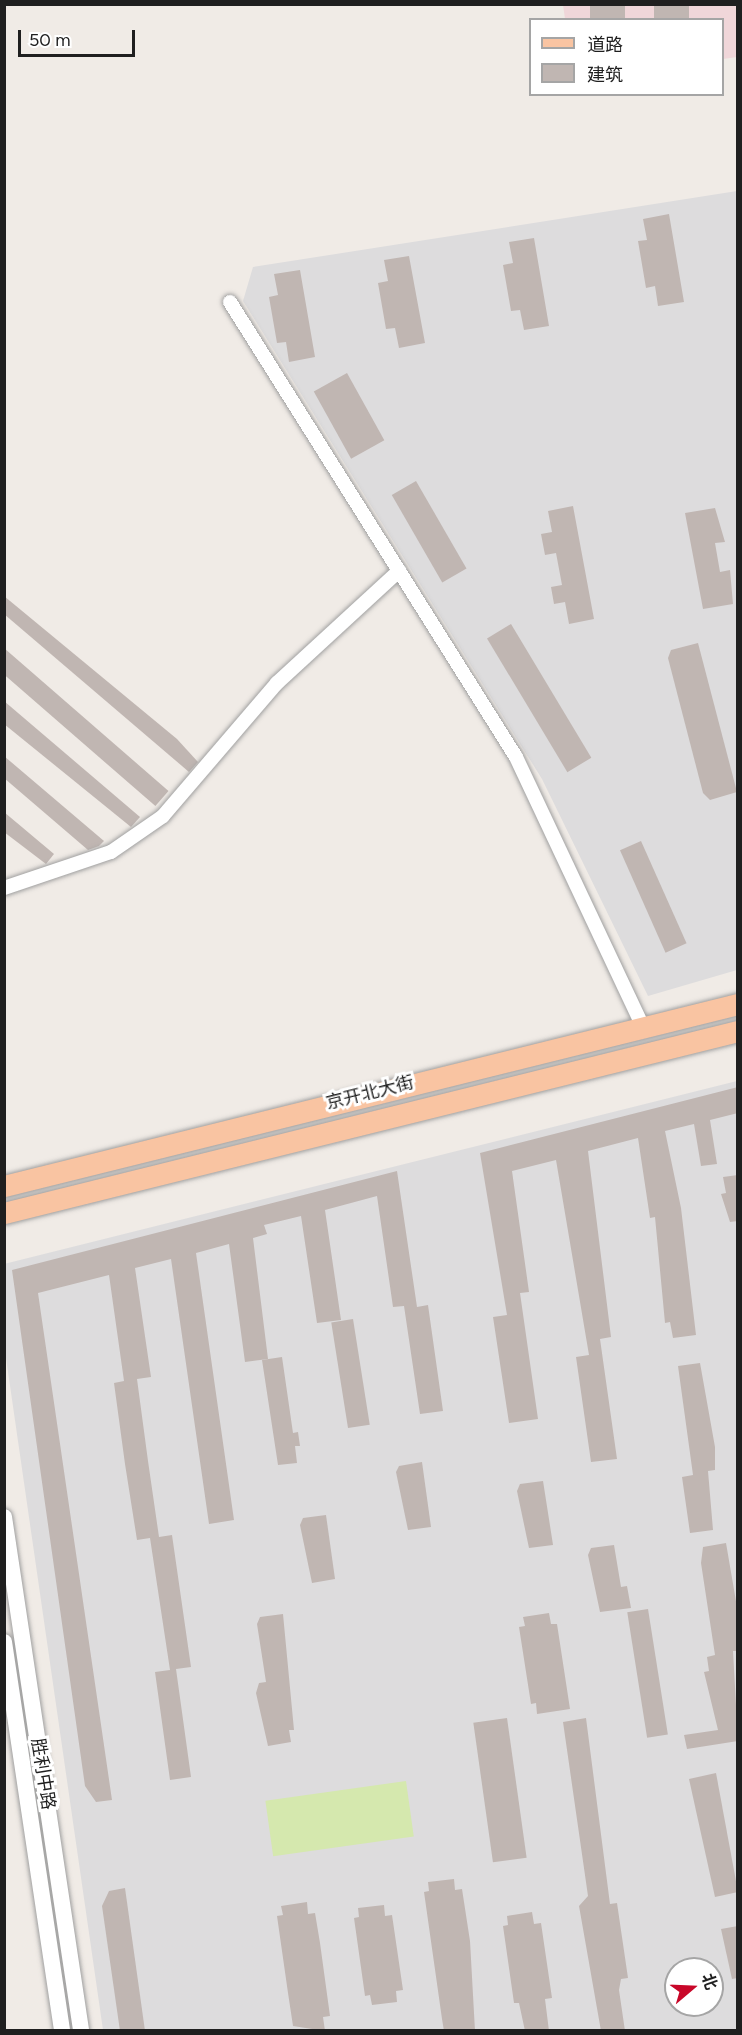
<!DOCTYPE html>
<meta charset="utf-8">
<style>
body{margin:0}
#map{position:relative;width:742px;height:2035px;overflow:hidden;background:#f0ebe6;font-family:Figtree,"Noto Sans SC",sans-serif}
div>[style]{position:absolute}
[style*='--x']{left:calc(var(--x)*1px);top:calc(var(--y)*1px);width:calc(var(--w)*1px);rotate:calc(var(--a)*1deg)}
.residential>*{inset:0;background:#dddcdd}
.commercial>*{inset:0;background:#f0d6d9}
.grass>*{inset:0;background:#d5e8ae;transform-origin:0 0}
.building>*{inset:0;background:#c0b6b2;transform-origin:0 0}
.roads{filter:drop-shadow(0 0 2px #a0a0a0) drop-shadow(0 0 2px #a0a0a0)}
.minor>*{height:14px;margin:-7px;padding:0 7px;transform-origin:7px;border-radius:7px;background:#fff}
.tertiary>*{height:16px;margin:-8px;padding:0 8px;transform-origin:8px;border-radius:8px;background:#fff}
.primary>*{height:21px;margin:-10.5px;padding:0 10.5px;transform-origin:10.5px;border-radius:10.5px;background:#f9c4a2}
span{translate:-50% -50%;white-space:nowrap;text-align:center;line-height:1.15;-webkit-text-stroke:6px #fff;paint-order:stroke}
.street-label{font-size:18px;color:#1f1f1f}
.frame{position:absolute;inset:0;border:6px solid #1f1f1f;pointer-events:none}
.legend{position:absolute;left:529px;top:18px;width:195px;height:78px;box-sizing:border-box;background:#fff;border:2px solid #a5a5a5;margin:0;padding:8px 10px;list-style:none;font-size:18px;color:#1f1f1f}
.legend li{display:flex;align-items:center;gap:12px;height:30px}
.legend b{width:30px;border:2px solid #a5a5a5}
.north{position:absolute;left:664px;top:1957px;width:60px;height:60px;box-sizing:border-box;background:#fff;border:2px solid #a5a5a5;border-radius:50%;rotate:71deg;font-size:16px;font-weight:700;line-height:24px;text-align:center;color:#1f1f1f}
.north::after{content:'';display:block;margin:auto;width:21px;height:27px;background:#c80729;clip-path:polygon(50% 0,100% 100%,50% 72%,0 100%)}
.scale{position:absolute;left:18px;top:30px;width:117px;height:27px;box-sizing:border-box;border:3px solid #1f1f1f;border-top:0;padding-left:8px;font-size:18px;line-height:21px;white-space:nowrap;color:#1f1f1f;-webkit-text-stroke:4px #fff;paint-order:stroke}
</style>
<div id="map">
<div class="residential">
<i style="clip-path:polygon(737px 191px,737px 970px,648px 996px,542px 779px,243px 301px,253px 267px)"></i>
<i style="clip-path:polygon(evenodd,737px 1081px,737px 2030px,103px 2030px,5px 1351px,4px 1264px,737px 1081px,676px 1969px,712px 1969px,712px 2005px,676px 2005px,676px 1969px)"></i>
</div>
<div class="commercial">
<i style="clip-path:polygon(563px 5px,737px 5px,737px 57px,723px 59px,722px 20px,565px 19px)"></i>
</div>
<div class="grass">
<i style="left:406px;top:1781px;width:56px;height:142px;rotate:82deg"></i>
</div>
<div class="building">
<i style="left:590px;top:4px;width:35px;height:16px"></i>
<i style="left:654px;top:4px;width:35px;height:16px"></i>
<i style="clip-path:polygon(669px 214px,684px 302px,658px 306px,655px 286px,646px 288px,638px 241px,647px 240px,643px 219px)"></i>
<i style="clip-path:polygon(534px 238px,549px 326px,524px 330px,520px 310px,511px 311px,503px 265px,513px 263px,509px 242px)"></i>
<i style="clip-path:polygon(409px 256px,425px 343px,399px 348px,395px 328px,386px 329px,378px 283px,388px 281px,384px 260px)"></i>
<i style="clip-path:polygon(300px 270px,315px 357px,289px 362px,286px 342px,277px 343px,269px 297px,278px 295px,274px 274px)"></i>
<i style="left:347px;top:373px;width:77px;height:38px;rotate:61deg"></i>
<i style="left:416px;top:481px;width:101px;height:28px;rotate:60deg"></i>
<i style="clip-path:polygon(573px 506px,594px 619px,569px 624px,565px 602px,554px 604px,551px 587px,562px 585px,556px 553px,545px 555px,541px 534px,552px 532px,548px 511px)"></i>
<i style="clip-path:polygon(715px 508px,725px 542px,715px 543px,720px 572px,730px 570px,733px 604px,703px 609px,685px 513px)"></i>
<i style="clip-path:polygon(4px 596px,177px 739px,198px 762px,189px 772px,4px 614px)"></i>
<i style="left:511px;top:624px;width:156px;height:28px;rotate:59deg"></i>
<i style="clip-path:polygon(698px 643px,737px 792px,710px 800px,703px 793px,668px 658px,671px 650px)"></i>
<i style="left:4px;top:648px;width:218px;height:20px;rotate:41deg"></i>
<i style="clip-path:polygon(4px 701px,140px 817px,131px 827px,4px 724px)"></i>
<i style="clip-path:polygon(4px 756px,104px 841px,99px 846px,88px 850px,4px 778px)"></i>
<i style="clip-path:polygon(4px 812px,54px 854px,46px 864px,4px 832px)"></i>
<i style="left:641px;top:841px;width:112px;height:23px;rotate:66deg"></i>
<i style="clip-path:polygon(738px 1087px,738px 1113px,710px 1120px,717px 1164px,701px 1166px,694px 1124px,665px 1131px,681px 1208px,696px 1335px,673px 1338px,670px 1322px,665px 1323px,655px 1217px,650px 1218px,638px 1138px,588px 1151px,611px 1337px,600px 1339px,617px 1459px,591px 1462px,576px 1357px,589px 1355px,556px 1160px,512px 1171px,529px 1292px,520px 1293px,538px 1419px,509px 1423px,493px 1317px,507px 1315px,480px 1153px)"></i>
<i style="clip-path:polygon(397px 1171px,417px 1307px,428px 1305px,443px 1411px,420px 1414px,404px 1306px,393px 1307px,377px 1196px,325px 1210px,341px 1320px,317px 1323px,301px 1216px,264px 1225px,267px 1234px,253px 1238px,268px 1359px,245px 1362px,229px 1244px,196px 1253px,234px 1520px,209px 1524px,171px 1259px,135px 1268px,151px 1377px,137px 1379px,148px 1461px,159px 1537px,172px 1535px,191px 1667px,176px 1669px,191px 1777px,170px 1780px,155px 1672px,170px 1670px,150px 1538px,137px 1540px,125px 1464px,114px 1383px,124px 1381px,109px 1275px,38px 1293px,112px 1800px,96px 1802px,85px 1786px,12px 1270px)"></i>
<i style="clip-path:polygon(738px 1175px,738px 1221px,730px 1222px,721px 1194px,726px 1193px,723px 1177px)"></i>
<i style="left:353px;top:1319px;width:107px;height:22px;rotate:81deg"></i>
<i style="clip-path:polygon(282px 1357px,293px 1433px,298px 1432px,300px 1446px,295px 1446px,297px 1463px,278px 1465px,262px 1360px)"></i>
<i style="clip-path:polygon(700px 1363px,715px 1447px,715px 1470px,708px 1471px,713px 1530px,690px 1533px,682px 1477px,693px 1475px,678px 1366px)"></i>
<i style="clip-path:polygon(422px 1462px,431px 1527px,408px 1530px,396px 1472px,399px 1466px)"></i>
<i style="clip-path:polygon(543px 1481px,553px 1545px,529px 1548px,517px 1491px,520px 1484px)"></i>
<i style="clip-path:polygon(326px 1515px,335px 1579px,312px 1583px,300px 1525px,303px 1518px)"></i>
<i style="clip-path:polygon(726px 1543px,738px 1613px,738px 1651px,733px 1651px,738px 1741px,687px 1749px,684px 1735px,718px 1730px,704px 1672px,709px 1671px,707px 1657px,715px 1655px,701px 1563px,703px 1547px)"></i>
<i style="clip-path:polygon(614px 1545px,621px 1587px,627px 1586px,631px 1608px,600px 1612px,588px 1555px,591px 1548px)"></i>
<i style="left:648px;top:1609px;width:127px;height:21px;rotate:81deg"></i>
<i style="clip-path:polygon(549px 1613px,551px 1624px,557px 1624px,570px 1709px,537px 1714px,536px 1703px,531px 1704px,519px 1627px,525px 1626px,523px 1617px)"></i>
<i style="clip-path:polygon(283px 1614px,294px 1730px,289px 1730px,291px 1742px,268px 1746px,256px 1693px,259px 1683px,266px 1682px,257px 1624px,260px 1617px)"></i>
<i style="left:507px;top:1718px;width:141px;height:34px;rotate:82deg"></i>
<i style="clip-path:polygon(586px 1718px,610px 1904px,617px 1903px,628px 1978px,621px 1979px,619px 1990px,625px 2031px,601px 2031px,579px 1906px,588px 1896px,563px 1722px)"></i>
<i style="clip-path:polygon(716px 1773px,738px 1892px,715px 1897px,689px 1779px)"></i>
<i style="clip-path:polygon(454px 1879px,455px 1890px,462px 1889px,470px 1941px,475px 2031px,444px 2031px,442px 2019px,424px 1892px,429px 1891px,428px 1882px)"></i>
<i style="clip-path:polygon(125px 1888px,145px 2031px,120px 2031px,102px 1906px,109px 1891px)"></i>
<i style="clip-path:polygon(307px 1902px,308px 1914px,315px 1913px,320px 1943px,330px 2016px,323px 2017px,325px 2031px,293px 2026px,288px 1993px,277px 1916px,283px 1915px,281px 1906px)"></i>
<i style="clip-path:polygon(384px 1905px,385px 1916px,392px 1915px,403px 1990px,396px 1991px,397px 2002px,372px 2005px,370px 1995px,365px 1996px,354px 1918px,359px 1917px,358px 1908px)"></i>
<i style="clip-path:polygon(532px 1912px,534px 1924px,541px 1923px,552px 1998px,545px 1999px,549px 2031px,525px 2031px,519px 2003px,514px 2003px,503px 1926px,508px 1925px,507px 1916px)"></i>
<i style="clip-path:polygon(738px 1926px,738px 1978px,732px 1979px,721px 1929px)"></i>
</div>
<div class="roads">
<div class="minor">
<i style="--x:230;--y:302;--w:537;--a:57.85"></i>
<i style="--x:516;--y:757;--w:298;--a:64.8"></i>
<i style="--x:4;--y:888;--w:113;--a:-18.6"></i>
<i style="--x:111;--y:852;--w:63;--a:-34.7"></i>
<i style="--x:163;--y:816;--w:175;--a:-49.4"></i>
<i style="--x:277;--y:683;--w:166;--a:-42.6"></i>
</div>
<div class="tertiary">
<i style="--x:4;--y:1517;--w:519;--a:81.46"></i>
<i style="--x:4;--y:1642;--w:392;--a:81.5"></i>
</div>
<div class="primary">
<i style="--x:4;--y:1186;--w:756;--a:-13.93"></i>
<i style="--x:4;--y:1213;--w:756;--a:-13.93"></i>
</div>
</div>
<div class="street-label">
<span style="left:370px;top:1093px;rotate:-14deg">京开北大街</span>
<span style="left:43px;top:1774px;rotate:81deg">胜利中路</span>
</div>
<div class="frame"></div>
<ul class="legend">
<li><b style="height:8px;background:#f9c4a2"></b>道路</li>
<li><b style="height:16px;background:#c0b6b2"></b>建筑</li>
</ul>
<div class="north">北</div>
<div class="scale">50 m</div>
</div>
